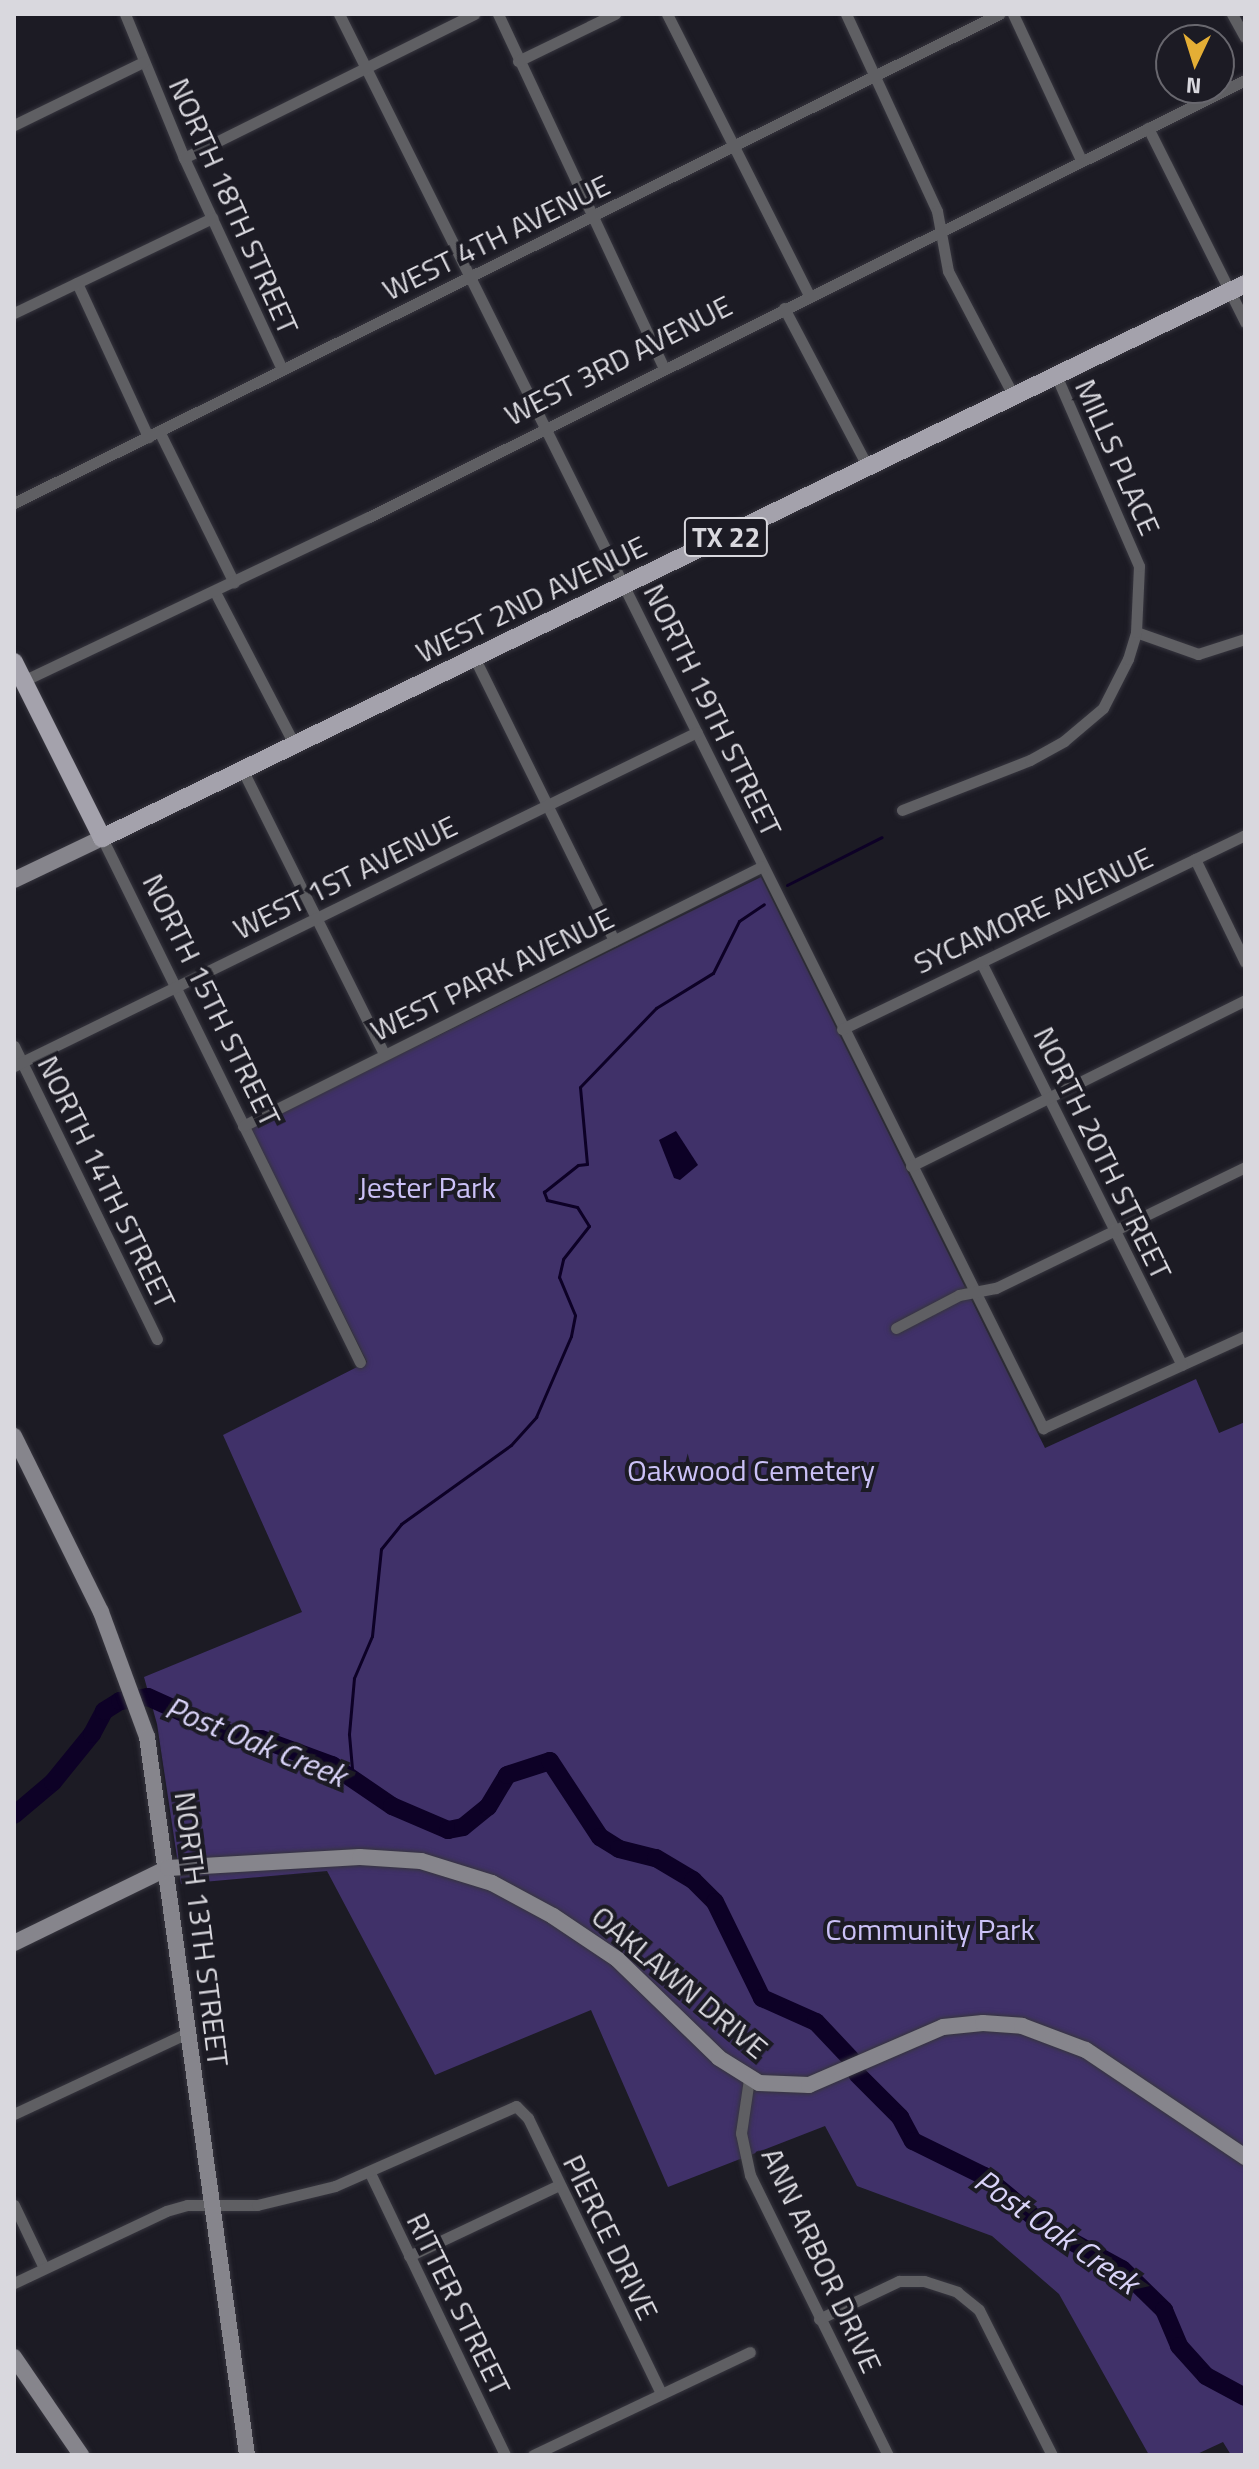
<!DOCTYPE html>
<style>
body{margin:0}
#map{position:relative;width:1259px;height:2469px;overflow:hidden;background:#1c1b24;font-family:"Titillium Web",sans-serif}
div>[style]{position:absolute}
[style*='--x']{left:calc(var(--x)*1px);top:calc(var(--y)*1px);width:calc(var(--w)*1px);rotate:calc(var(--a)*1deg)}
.green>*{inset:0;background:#403169}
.water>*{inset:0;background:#0d0126}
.stream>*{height:3px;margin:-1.5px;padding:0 1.5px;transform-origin:1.5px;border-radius:1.5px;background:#0d0126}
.river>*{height:18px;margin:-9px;padding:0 9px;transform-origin:9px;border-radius:9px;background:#0d0126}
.roads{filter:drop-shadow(0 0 2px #36353e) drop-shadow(0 0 2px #36353e)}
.street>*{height:11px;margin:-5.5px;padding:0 5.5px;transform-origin:5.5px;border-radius:5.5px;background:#5f5f63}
.secondary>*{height:16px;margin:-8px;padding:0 8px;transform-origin:8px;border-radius:8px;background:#86858c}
.primary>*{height:18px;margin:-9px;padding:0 9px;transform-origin:9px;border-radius:9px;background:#a4a2ac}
span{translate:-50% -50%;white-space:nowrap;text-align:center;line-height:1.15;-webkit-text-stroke:8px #1c1b24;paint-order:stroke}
.shield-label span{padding:2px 6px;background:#1c1b24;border:2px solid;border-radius:6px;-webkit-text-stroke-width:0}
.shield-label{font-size:28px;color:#d9d8de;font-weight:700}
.street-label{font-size:30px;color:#d9d8de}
.park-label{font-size:30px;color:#cbc1f7}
.water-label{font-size:32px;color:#d9d3f8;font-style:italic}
.frame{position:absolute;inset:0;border:16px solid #d9d8de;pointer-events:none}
.north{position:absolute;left:1155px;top:24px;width:80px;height:80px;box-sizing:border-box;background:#1c1b24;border:2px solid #68676e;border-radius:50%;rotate:184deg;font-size:22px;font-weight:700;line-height:32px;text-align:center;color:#d9d8de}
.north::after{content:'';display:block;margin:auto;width:28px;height:36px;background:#e4ae35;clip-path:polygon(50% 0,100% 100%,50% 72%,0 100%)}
</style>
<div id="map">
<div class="green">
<i style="clip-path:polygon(761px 877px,1045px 1448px,1196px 1379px,1219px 1433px,1245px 1422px,1245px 2455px,1231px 2455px,1223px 2442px,1195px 2455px,1149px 2455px,1059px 2294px,992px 2236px,857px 2186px,825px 2126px,668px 2187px,591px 2010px,435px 2075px,327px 1871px,181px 1884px,157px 1724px,144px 1677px,302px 1612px,223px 1435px,367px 1362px,250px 1128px)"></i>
</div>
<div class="water">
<i style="clip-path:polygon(676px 1131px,698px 1165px,680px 1180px,674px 1178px,659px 1140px)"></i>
</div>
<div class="stream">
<i style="--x:787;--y:885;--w:106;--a:-26.8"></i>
<i style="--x:353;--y:1780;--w:46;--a:-95"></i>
<i style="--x:349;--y:1734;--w:56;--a:-84.9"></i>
<i style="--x:354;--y:1678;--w:46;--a:-66.8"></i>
<i style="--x:372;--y:1636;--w:87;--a:-84.1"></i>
<i style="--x:381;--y:1549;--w:32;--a:-51"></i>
<i style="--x:401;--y:1524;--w:135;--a:-35.7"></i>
<i style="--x:511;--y:1445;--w:38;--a:-48"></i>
<i style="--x:536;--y:1417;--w:88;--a:-66.6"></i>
<i style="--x:571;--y:1336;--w:21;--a:-79"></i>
<i style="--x:575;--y:1315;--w:41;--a:-112.8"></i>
<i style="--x:559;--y:1277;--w:18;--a:-77"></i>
<i style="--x:563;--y:1259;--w:42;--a:-51.8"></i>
<i style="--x:589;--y:1226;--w:22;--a:-122"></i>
<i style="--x:577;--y:1207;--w:31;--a:-167"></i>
<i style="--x:547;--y:1200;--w:9;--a:-111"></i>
<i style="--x:544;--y:1192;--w:43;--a:-38.5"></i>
<i style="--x:578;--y:1165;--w:9;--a:-6"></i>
<i style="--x:587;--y:1164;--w:77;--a:-95.2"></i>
<i style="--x:580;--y:1087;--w:110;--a:-46.1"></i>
<i style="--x:656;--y:1008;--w:67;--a:-31.6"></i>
<i style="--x:713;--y:973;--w:58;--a:-63.4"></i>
<i style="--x:739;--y:921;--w:30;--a:-34"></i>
</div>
<div class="river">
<i style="--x:14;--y:1815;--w:51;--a:-40.2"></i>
<i style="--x:53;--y:1782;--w:62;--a:-50.9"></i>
<i style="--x:92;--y:1734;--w:26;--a:-62"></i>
<i style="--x:104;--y:1711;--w:19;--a:-32"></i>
<i style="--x:120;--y:1701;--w:28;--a:-8"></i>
<i style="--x:148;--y:1697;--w:102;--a:24.3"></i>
<i style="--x:241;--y:1739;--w:20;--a:0"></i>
<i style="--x:261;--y:1739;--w:76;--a:20.1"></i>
<i style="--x:332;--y:1765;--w:73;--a:34.3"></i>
<i style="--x:392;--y:1806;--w:61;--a:23.2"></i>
<i style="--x:448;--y:1830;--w:15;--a:-11"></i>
<i style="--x:463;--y:1827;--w:32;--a:-39"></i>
<i style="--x:488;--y:1807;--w:37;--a:-59"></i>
<i style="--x:507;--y:1775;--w:45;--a:-18"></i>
<i style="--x:550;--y:1761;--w:91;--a:56.7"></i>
<i style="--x:600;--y:1837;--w:22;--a:32"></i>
<i style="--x:619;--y:1849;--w:38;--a:14"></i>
<i style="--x:656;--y:1858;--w:43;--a:30.7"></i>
<i style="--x:693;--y:1880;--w:31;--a:45"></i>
<i style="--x:715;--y:1902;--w:107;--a:63.9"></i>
<i style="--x:762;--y:1998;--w:59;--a:24"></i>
<i style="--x:816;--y:2022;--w:50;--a:46.6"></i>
<i style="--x:857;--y:2074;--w:61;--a:45"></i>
<i style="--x:900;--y:2117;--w:27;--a:62"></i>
<i style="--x:913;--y:2141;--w:79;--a:26.2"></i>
<i style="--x:984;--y:2176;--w:82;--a:39.5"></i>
<i style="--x:1047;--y:2228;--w:85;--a:28.7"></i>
<i style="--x:1122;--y:2269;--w:59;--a:44.3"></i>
<i style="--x:1164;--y:2310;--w:39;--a:67"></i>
<i style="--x:1179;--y:2346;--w:40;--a:48"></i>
<i style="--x:1206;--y:2376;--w:44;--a:28.3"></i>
</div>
<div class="roads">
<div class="street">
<i style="--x:125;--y:14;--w:156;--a:67.7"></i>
<i style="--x:184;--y:158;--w:233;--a:65.1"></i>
<i style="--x:339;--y:14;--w:1580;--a:63.53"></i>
<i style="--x:1043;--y:1428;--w:222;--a:-24.5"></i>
<i style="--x:498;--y:14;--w:391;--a:64.9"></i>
<i style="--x:667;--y:14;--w:315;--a:63.2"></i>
<i style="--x:846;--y:14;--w:217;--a:65.2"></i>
<i style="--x:937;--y:211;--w:61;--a:79.6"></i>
<i style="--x:948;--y:271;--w:140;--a:62.3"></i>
<i style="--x:1013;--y:14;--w:161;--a:65"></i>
<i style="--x:1232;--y:14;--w:26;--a:61"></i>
<i style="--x:518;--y:61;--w:108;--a:-25.9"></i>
<i style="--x:14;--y:125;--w:144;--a:-26"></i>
<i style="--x:1148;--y:128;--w:217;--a:63.4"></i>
<i style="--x:184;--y:158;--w:324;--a:-26.4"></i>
<i style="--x:77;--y:283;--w:170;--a:65.2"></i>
<i style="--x:784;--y:308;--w:180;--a:62.2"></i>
<i style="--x:14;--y:313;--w:220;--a:-25.6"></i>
<i style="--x:159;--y:431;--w:169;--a:63.7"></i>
<i style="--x:14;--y:503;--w:1100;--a:-26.4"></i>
<i style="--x:215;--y:592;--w:174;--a:62.5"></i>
<i style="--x:1136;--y:632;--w:66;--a:19.5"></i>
<i style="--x:1198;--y:654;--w:49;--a:-17.7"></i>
<i style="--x:474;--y:657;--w:316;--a:63.7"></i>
<i style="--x:23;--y:681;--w:383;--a:-25.4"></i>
<i style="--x:369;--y:517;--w:979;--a:-26.51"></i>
<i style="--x:243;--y:771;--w:316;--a:63.5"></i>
<i style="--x:902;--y:810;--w:137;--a:-21.3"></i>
<i style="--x:1030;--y:760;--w:39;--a:-29"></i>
<i style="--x:1064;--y:741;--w:51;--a:-40.2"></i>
<i style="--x:1103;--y:708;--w:55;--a:-63"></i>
<i style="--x:1128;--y:659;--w:28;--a:-73"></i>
<i style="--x:1136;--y:632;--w:66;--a:-87.4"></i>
<i style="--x:1139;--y:566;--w:208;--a:-113.5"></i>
<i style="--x:102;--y:838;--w:584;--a:63.79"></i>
<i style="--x:1195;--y:859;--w:114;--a:64.1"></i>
<i style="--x:981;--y:962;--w:450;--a:63.5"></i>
<i style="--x:842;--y:1029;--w:447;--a:-25.7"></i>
<i style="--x:14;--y:1046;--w:326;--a:64"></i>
<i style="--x:14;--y:1066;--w:760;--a:-26.06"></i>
<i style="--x:243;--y:1126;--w:581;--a:-26.57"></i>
<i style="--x:911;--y:1166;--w:373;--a:-26.4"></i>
<i style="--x:896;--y:1328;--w:71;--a:-27.6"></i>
<i style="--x:959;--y:1295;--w:38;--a:-11"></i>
<i style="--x:996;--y:1288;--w:277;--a:-25.9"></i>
<i style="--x:749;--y:2079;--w:55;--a:98.4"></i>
<i style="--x:741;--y:2133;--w:43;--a:77.9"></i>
<i style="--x:750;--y:2175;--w:312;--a:63.8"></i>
<i style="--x:14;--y:2114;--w:191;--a:-25.1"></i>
<i style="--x:370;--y:2173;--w:313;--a:64.4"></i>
<i style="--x:14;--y:2205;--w:70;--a:64.5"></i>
<i style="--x:409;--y:2256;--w:166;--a:-25.3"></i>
<i style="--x:14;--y:2283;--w:168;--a:-25.3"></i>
<i style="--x:166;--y:2211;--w:22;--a:-16"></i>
<i style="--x:187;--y:2205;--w:70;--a:0"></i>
<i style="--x:257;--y:2205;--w:80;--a:-13.7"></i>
<i style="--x:335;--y:2186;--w:198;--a:-23.8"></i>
<i style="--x:516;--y:2106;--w:17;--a:45"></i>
<i style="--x:528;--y:2118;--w:303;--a:64.2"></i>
<i style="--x:819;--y:2319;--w:89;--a:-25.4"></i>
<i style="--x:899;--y:2281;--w:25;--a:0"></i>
<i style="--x:924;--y:2281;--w:35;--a:18"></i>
<i style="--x:957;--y:2292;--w:28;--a:39"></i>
<i style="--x:979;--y:2310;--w:162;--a:63.3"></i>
<i style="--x:533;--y:2455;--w:240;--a:-25.4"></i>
</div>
<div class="secondary">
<i style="--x:14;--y:880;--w:98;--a:-25.5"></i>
<i style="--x:14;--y:1436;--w:196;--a:63.7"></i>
<i style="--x:101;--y:1612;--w:133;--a:69.8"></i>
<i style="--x:147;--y:1737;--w:725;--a:82.07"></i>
<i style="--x:14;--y:1943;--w:171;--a:-26"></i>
<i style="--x:168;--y:1868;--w:192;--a:-3.3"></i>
<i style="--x:360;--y:1857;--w:61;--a:3.8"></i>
<i style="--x:421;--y:1861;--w:74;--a:17.2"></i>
<i style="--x:492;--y:1883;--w:69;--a:28.4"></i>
<i style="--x:553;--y:1916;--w:77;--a:33.9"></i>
<i style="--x:617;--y:1959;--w:142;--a:44.1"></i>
<i style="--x:719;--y:2058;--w:47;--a:32"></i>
<i style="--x:759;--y:2083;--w:50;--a:2.3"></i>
<i style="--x:809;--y:2085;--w:146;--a:-23.4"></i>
<i style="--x:943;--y:2027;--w:40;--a:-5.7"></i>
<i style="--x:983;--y:2023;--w:39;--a:4"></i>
<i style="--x:1022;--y:2026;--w:68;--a:20.6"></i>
<i style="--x:1086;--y:2050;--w:192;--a:33.9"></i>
<i style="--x:14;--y:2357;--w:119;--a:55.6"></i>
</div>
<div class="primary">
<i style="--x:14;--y:662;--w:197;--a:63.4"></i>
<i style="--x:102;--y:838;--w:1270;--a:-25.86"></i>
</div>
</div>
<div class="shield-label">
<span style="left:726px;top:537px">TX 22</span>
</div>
<div class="street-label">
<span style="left:234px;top:206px;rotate:66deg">NORTH 18TH STREET</span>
<span style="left:496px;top:237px;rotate:-26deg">WEST 4TH AVENUE</span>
<span style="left:618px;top:360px;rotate:-27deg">WEST 3RD AVENUE</span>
<span style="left:1118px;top:457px;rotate:66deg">MILLS PLACE</span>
<span style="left:531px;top:599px;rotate:-26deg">WEST 2ND AVENUE</span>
<span style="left:713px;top:710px;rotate:64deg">NORTH 19TH STREET</span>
<span style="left:345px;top:877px;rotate:-26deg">WEST 1ST AVENUE</span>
<span style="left:1033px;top:910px;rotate:-25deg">SYCAMORE AVENUE</span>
<span style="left:492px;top:974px;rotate:-26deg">WEST PARK AVENUE</span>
<span style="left:212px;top:1000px;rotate:64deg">NORTH 15TH STREET</span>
<span style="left:1103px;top:1153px;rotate:64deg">NORTH 20TH STREET</span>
<span style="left:107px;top:1182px;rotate:64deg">NORTH 14TH STREET</span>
<span style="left:202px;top:1929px;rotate:83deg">NORTH 13TH STREET</span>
<span style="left:680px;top:1982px;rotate:40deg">OAKLAWN DRIVE</span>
<span style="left:611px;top:2237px;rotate:64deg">PIERCE DRIVE</span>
<span style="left:822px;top:2260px;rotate:65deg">ANN ARBOR DRIVE</span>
<span style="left:459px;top:2304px;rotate:64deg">RITTER STREET</span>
</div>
<div class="park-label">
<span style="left:427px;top:1187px">Jester Park</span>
<span style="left:751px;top:1470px">Oakwood Cemetery</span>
<span style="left:930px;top:1929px">Community Park</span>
</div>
<div class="water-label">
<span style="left:256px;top:1741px;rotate:22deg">Post Oak Creek</span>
<span style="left:1057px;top:2231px;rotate:35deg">Post Oak Creek</span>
</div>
<div class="frame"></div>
<div class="north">N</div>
</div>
